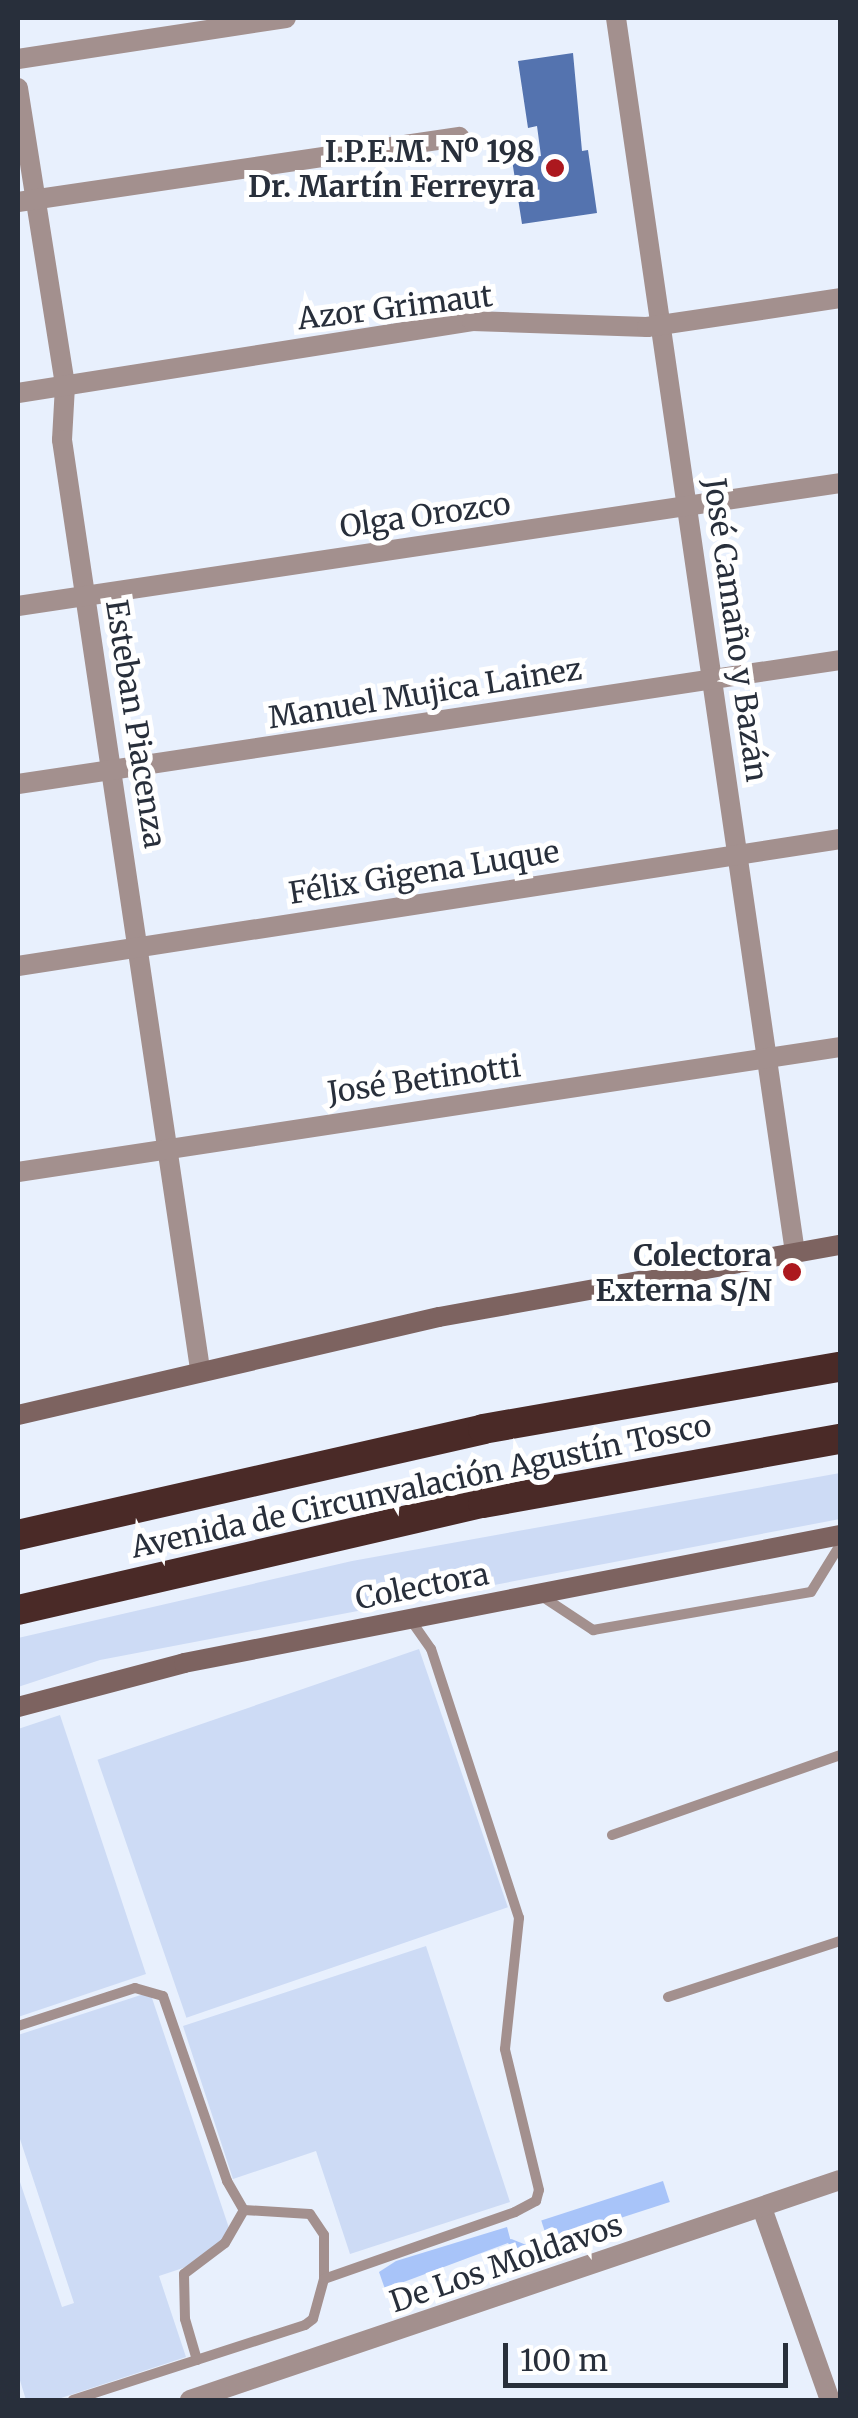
<!DOCTYPE html>
<meta charset="utf-8">
<style>
body{margin:0}
#map{position:relative;width:858px;height:2418px;overflow:hidden;background:#e8f0fd;font-family:Merriweather,serif}
div>[style]{position:absolute}
[style*='--x']{left:calc(var(--x)*1px);top:calc(var(--y)*1px);width:calc(var(--w)*1px);rotate:calc(var(--a)*1deg)}
.green>*{inset:0;background:#cddbf5;transform-origin:0 0}
.water>*{inset:0;background:#a8c4f9;transform-origin:0 0}
.stream>*{height:6px;margin:-3px;padding:0 3px;transform-origin:3px;border-radius:3px;background:#a8c4f9}
.building>*{inset:0;background:#5473af}
.lane>*{height:10px;margin:-5px;padding:0 5px;transform-origin:5px;border-radius:5px;background:#a3908e}
.street>*{height:20px;margin:-10px;padding:0 10px;transform-origin:10px;border-radius:10px;background:#a3908e}
.secondary>*{height:20px;margin:-10px;padding:0 10px;transform-origin:10px;border-radius:10px;background:#7d6360}
.highway>*{height:30px;margin:-15px;padding:0 15px;transform-origin:15px;border-radius:15px;background:#4a2a27}
.dots>*{width:28px;height:28px;translate:-50% -50%;box-sizing:border-box;border:5px solid #fff;border-radius:50%}
span{translate:-50% -50%;white-space:nowrap;text-align:center;line-height:1.15;-webkit-text-stroke:10px #fff;paint-order:stroke}
.poi-label{font-size:30px;color:#282f3b;font-weight:700}
.right{translate:-100% -50%;text-align:right}
.street-label{font-size:30px;color:#282f3b}
.frame{position:absolute;inset:0;border:20px solid #282f3b;pointer-events:none}
.scale{position:absolute;left:503px;top:2343px;width:285px;height:45px;box-sizing:border-box;border:5px solid #282f3b;border-top:0;padding-left:12px;font-size:30px;line-height:35px;white-space:nowrap;color:#282f3b;-webkit-text-stroke:8px #fff;paint-order:stroke}
</style>
<div id="map">
<div class="green">
<i style="clip-path:polygon(840px 1473px,840px 1519px,100px 1660px,18px 1687px,18px 1638px,352px 1561px)"></i>
<i style="left:419px;top:1649px;width:273px;height:340px;rotate:71deg"></i>
<i style="clip-path:polygon(60px 1715px,146px 1974px,18px 2017px,18px 1729px)"></i>
<i style="clip-path:polygon(426px 1946px,510px 2202px,350px 2254px,316px 2151px,233px 2179px,183px 2026px)"></i>
<i style="clip-path:polygon(150px 1992px,231px 2234px,192px 2265px,159px 2276px,186px 2357px,55px 2400px,26px 2400px,18px 2374px,18px 2176px,62px 2307px,74px 2303px,18px 2133px,18px 2035px)"></i>
</div>
<div class="water">
<i style="left:663px;top:2181px;width:22px;height:128px;rotate:72deg"></i>
<i style="clip-path:polygon(507px 2227px,511px 2242px,385px 2289px,379px 2272px,396px 2261px)"></i>
</div>
<div class="stream">
<i style="--x:511;--y:2242;--w:22;--a:22"></i>
<i style="--x:531;--y:2250;--w:18;--a:-22"></i>
</div>
<div class="building">
<i style="clip-path:polygon(573px 53px,582px 151px,588px 150px,597px 213px,522px 224px,512px 160px,541px 156px,537px 126px,528px 128px,518px 61px)"></i>
</div>
<div class="lane">
<i style="--x:540;--y:1595;--w:64;--a:33.4"></i>
<i style="--x:593;--y:1630;--w:221;--a:-9.9"></i>
<i style="--x:811;--y:1592;--w:55;--a:-58.3"></i>
<i style="--x:612;--y:1835;--w:242;--a:-19.3"></i>
<i style="--x:668;--y:1997;--w:181;--a:-18"></i>
<i style="--x:18;--y:2026;--w:123;--a:-18"></i>
<i style="--x:135;--y:1988;--w:29;--a:16"></i>
<i style="--x:163;--y:1996;--w:196;--a:70.9"></i>
<i style="--x:227;--y:2181;--w:34;--a:60"></i>
<i style="--x:244;--y:2210;--w:66;--a:3.5"></i>
<i style="--x:310;--y:2214;--w:25;--a:56"></i>
<i style="--x:324;--y:2235;--w:44;--a:90"></i>
<i style="--x:324;--y:2279;--w:41;--a:105.4"></i>
<i style="--x:313;--y:2319;--w:10;--a:143"></i>
<i style="--x:305;--y:2325;--w:244;--a:162.1"></i>
<i style="--x:324;--y:2279;--w:202;--a:-19.3"></i>
<i style="--x:515;--y:2212;--w:24;--a:-28"></i>
<i style="--x:536;--y:2201;--w:11;--a:-75"></i>
<i style="--x:539;--y:2190;--w:145;--a:-103.6"></i>
<i style="--x:505;--y:2049;--w:132;--a:-83.9"></i>
<i style="--x:519;--y:1918;--w:283;--a:-108.1"></i>
<i style="--x:431;--y:1649;--w:35;--a:-125"></i>
<i style="--x:197;--y:2360;--w:43;--a:-106.3"></i>
<i style="--x:185;--y:2319;--w:45;--a:-91.3"></i>
<i style="--x:184;--y:2274;--w:51;--a:-37.1"></i>
<i style="--x:225;--y:2243;--w:38;--a:-60"></i>
</div>
<div class="street">
<i style="--x:616;--y:18;--w:1247;--a:81.75"></i>
<i style="--x:18;--y:59;--w:271;--a:-8.7"></i>
<i style="--x:18;--y:88;--w:302;--a:81"></i>
<i style="--x:65;--y:386;--w:54;--a:93.2"></i>
<i style="--x:62;--y:440;--w:939;--a:81.55"></i>
<i style="--x:18;--y:202;--w:446;--a:-8.4"></i>
<i style="--x:18;--y:393;--w:460;--a:-9"></i>
<i style="--x:472;--y:321;--w:175;--a:2"></i>
<i style="--x:647;--y:327;--w:195;--a:-8.5"></i>
<i style="--x:18;--y:606;--w:831;--a:-8.51"></i>
<i style="--x:18;--y:784;--w:831;--a:-8.58"></i>
<i style="--x:18;--y:966;--w:832;--a:-8.78"></i>
<i style="--x:18;--y:1172;--w:831;--a:-8.65"></i>
<i style="--x:762;--y:2208;--w:204;--a:70.5"></i>
<i style="--x:190;--y:2400;--w:686;--a:-18.7"></i>
</div>
<div class="secondary">
<i style="--x:18;--y:1415;--w:432;--a:-13.1"></i>
<i style="--x:439;--y:1317;--w:407;--a:-10.2"></i>
<i style="--x:18;--y:1707;--w:172;--a:-14.8"></i>
<i style="--x:184;--y:1663;--w:668;--a:-11.04"></i>
</div>
<div class="highway">
<i style="--x:18;--y:1535;--w:477;--a:-12.8"></i>
<i style="--x:483;--y:1429;--w:362;--a:-9.9"></i>
<i style="--x:18;--y:1610;--w:477;--a:-13"></i>
<i style="--x:483;--y:1503;--w:363;--a:-10.2"></i>
</div>
<div class="dots">
<i style="left:555px;top:168px;background:#ac181e"></i>
<i style="left:792px;top:1272px;background:#ac181e"></i>
</div>
<div class="poi-label">
<span class="right" style="left:535px;top:168px">I.P.E.M. Nº 198<br>Dr. Martín Ferreyra</span>
<span class="right" style="left:772px;top:1272px">Colectora<br>Externa S/N</span>
</div>
<div class="street-label">
<span style="left:395px;top:307px;rotate:-7deg">Azor Grimaut</span>
<span style="left:425px;top:515px;rotate:-8deg">Olga Orozco</span>
<span style="left:736px;top:630px;rotate:82deg">José Camaño y Bazán</span>
<span style="left:425px;top:693px;rotate:-9deg">Manuel Mujica Lainez</span>
<span style="left:136px;top:724px;rotate:81deg">Esteban Piacenza</span>
<span style="left:424px;top:872px;rotate:-9deg">Félix Gigena Luque</span>
<span style="left:424px;top:1079px;rotate:-8deg">José Betinotti</span>
<span style="left:421px;top:1486px;rotate:-12deg">Avenida de Circunvalación Agustín Tosco</span>
<span style="left:422px;top:1586px;rotate:-11deg">Colectora</span>
<span style="left:506px;top:2263px;rotate:-19deg">De Los Moldavos</span>
</div>
<div class="frame"></div>
<div class="scale">100 m</div>
</div>
